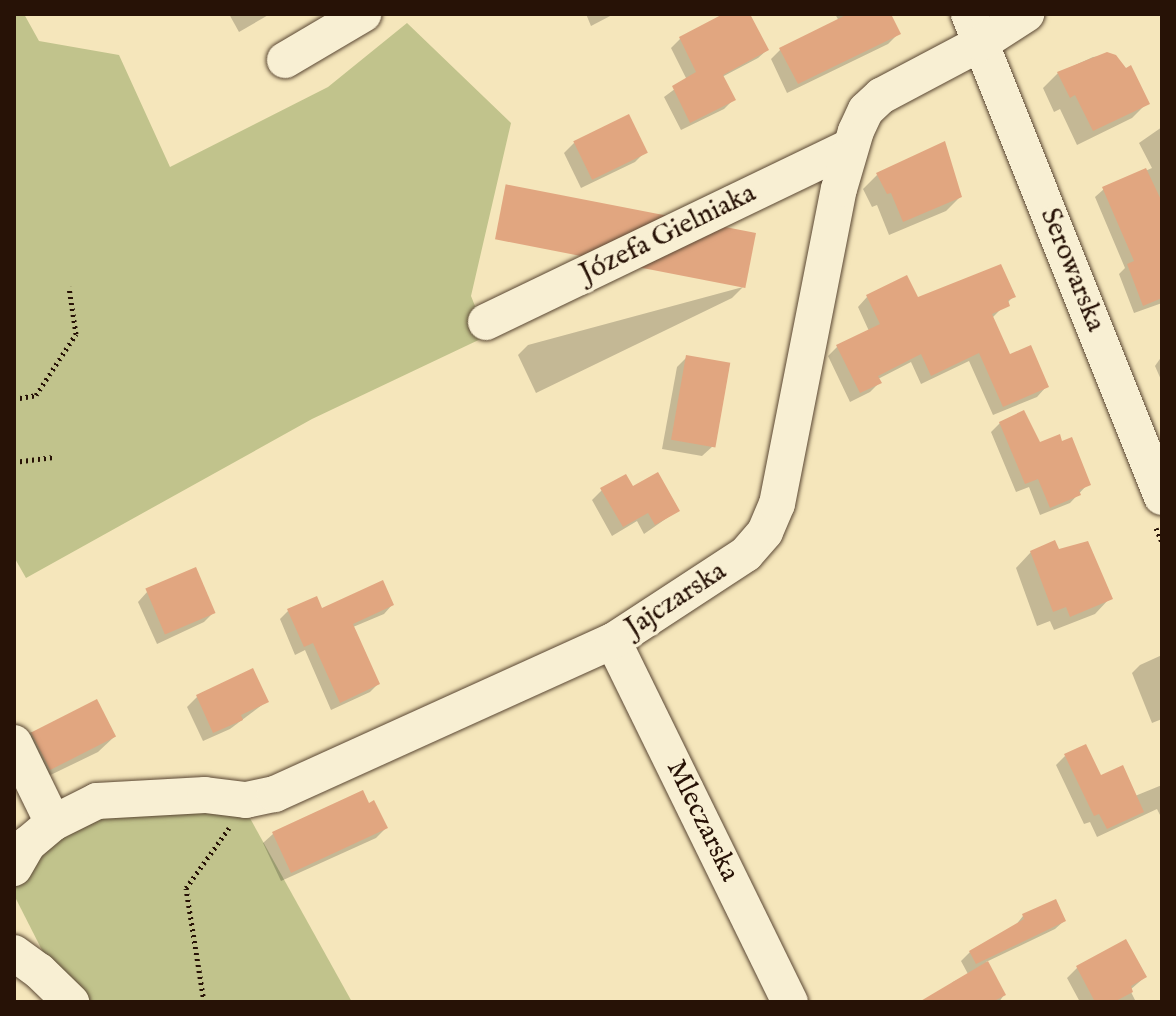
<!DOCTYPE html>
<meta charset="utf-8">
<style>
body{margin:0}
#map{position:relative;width:1176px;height:1016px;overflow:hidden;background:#f5e6bb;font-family:"IM FELL English",serif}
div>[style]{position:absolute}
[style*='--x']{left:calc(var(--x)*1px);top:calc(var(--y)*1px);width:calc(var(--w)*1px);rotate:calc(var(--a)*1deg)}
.green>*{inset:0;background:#c1c38c}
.shadow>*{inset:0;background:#0003}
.building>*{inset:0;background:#e1a680;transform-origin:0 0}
.path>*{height:5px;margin-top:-2.5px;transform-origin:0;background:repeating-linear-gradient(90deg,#271206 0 2px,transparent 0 6px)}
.roads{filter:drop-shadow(0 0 2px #5a4733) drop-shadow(0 0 2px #5a4733)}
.minor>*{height:36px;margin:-18px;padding:0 18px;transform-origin:18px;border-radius:18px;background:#f8efd3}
span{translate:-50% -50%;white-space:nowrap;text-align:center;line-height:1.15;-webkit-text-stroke:7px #f8efd3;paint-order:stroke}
.street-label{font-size:28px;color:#271206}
.frame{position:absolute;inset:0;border:16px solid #271206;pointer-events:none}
</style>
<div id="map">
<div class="green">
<i style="clip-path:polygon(14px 14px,24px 14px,39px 41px,119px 55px,170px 167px,328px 87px,407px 23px,511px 123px,471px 296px,487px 336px,312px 419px,26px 578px,14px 557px)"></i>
<i style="clip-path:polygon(246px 811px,352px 1002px,88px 1002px,47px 960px,15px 897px,14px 887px,40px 850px,79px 825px,111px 815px)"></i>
</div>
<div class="shadow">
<i style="clip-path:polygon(229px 14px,270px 14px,239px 32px)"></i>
<i style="clip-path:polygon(586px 14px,614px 14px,591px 26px)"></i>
<i style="clip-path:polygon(727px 14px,748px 14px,767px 50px,758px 58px,722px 77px,733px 100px,724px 109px,681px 130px,664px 97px,687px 80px,671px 48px,680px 39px)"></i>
<i style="clip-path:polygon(835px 14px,888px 14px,898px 34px,888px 44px,787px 93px,771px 59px,781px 49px,839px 21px)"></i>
<i style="clip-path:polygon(1111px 55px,1147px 103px,1132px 118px,1077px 145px,1060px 109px,1054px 112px,1043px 88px,1058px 73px,1093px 57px)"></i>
<i style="clip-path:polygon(1162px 127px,1162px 303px,1134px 313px,1119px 274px,1125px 268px,1095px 197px,1104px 189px,1152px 168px,1139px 143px)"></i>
<i style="clip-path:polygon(574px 143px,645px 152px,635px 162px,581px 188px,564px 153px)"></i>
<i style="clip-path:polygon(877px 175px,960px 197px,946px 211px,889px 235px,877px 205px,872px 207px,863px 189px)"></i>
<i style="clip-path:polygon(743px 287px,732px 298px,536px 393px,518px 355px,528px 345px)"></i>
<i style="clip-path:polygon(1014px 296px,992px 318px,1009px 357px,1046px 387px,1037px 397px,993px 415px,969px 361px,921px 384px,911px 362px,878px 379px,879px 383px,870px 392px,850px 402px,828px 356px,838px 346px,869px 331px,858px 307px,867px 297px,917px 300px)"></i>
<i style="clip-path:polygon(1162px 356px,1162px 382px,1155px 366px)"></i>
<i style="clip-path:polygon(687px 357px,713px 446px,702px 456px,662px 449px,677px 367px)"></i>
<i style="clip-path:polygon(1000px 423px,1039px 445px,1088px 484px,1070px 503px,1040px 515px,1029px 487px,1016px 492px,991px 432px)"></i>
<i style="clip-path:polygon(632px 489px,677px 511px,644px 534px,637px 521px,612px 536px,592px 500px,602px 490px)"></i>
<i style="clip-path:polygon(1031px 552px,1058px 552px,1110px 598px,1095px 614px,1054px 630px,1050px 621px,1037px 626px,1016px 568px)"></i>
<i style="clip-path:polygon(148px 591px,214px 612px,204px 622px,157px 644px,138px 602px)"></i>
<i style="clip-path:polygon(392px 605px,384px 614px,353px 627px,378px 684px,370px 692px,331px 710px,305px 650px,295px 655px,280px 619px,288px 611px)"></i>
<i style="clip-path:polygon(1162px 655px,1162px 719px,1152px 723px,1132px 673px,1140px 665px)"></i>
<i style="clip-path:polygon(197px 697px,266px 702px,230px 729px,203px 741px,187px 707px)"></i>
<i style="clip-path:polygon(31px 732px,114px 737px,98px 752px,34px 783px,16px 747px)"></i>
<i style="clip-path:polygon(1065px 756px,1135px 796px,1162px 785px,1162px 819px,1157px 809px,1097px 837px,1090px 822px,1084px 824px,1056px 765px)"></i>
<i style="clip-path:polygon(368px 805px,386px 828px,376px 838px,281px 881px,263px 843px,273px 834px)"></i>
<i style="clip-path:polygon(1023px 916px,1064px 921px,1055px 929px,986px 962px,1004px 995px,999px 1002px,932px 1002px,953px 982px,968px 974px,961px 961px,970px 952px,1015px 926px)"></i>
<i style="clip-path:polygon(1126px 942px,1145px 977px,1130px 990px,1136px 1002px,1080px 1002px,1067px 978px,1077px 968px)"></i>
</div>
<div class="building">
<i style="clip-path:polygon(723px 14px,750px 14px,769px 50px,723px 75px,736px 100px,690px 123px,672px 86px,696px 72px,679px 37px)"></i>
<i style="clip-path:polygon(848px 14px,891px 14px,901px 34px,798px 84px,779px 48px)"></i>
<i style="clip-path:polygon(1107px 52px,1116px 55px,1126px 68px,1131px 65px,1150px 104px,1093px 131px,1075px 95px,1070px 98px,1057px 72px)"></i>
<i style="left:629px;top:114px;width:43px;height:62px;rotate:64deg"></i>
<i style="clip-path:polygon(945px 141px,962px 197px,903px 222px,891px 193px,887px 194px,876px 173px)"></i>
<i style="clip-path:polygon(1146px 168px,1162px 202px,1162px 298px,1143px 306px,1127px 264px,1134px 261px,1102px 187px)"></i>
<i style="left:756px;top:233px;width:56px;height:255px;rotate:101deg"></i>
<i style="clip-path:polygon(1001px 264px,1016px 297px,1008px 300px,1010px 306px,992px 314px,1010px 354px,1031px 345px,1049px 387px,1003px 407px,979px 353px,931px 376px,921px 354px,878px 376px,882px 383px,860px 393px,836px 345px,880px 324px,866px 295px,907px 275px,918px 297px)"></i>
<i style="left:686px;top:355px;width:45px;height:86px;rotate:10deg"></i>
<i style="clip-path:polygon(1024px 410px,1040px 442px,1060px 434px,1062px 441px,1072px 437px,1091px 485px,1079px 490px,1081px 495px,1050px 508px,1038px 479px,1025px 484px,999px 422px)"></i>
<i style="clip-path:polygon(658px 472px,680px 511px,655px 525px,648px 513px,623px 527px,600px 488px,626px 474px,633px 486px)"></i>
<i style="clip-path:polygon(1055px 540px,1059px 549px,1088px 541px,1113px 599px,1070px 617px,1066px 607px,1053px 612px,1030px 551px)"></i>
<i style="left:196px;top:567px;width:50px;height:55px;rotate:67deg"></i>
<i style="clip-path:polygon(383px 580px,394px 605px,353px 624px,380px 684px,340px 703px,313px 643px,304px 647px,287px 609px,317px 596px,322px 608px)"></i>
<i style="clip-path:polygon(253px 668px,269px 702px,241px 715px,243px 720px,213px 733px,196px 695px)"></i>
<i style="left:97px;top:699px;width:42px;height:74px;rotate:63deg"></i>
<i style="clip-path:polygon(1086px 744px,1101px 775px,1123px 765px,1144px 812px,1107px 829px,1099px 814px,1094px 816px,1064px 754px)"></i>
<i style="clip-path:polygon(363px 790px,369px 803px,374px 800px,388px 828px,291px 873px,272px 832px)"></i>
<i style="clip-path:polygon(1056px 899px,1066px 921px,976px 964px,969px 951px,1024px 919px,1022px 914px)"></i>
<i style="clip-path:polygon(1126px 939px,1147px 977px,1131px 986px,1133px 992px,1114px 1002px,1095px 1002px,1076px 966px)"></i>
<i style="clip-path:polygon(988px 961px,1006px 995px,992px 1002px,919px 1002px)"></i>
</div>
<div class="path">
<i style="--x:14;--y:399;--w:22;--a:-10"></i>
<i style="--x:36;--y:395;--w:73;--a:-56.7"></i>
<i style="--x:76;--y:334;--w:48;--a:-98.5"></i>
<i style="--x:14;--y:462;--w:40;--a:-7.1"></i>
<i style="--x:1156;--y:528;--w:15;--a:67"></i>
<i style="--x:204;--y:1002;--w:115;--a:-99"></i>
<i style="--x:186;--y:888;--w:74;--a:-54.4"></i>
</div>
<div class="roads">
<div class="minor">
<i style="--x:969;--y:14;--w:520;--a:68.22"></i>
<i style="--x:285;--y:60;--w:91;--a:-30.5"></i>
<i style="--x:486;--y:322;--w:404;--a:-25.7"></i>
<i style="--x:613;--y:641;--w:402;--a:63.9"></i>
<i style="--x:14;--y:743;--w:89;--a:64"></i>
<i style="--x:14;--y:868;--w:28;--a:-60"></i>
<i style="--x:28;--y:844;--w:33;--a:-40"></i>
<i style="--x:53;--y:823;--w:49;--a:-26.6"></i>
<i style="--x:97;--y:801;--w:108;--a:-3.2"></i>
<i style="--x:205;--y:795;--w:41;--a:7"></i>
<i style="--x:246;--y:800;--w:30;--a:-12"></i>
<i style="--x:275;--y:794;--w:371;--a:-24.4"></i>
<i style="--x:613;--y:641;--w:159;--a:-33.2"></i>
<i style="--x:746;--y:554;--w:29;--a:-49"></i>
<i style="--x:765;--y:532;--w:30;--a:-67"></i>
<i style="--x:777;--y:504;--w:321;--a:-78.9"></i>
<i style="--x:839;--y:189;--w:60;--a:-73.7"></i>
<i style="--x:856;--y:131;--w:23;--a:-65"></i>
<i style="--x:866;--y:110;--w:21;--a:-43"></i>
<i style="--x:881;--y:96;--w:113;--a:-27.9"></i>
<i style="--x:981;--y:43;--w:54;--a:-32.8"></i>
<i style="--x:14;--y:953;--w:31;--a:36"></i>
<i style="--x:39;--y:971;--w:45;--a:44.1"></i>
</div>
</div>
<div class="street-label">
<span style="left:668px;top:234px;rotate:-26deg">Józefa Gielniaka</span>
<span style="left:1072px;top:270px;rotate:68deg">Serowarska</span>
<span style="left:676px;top:600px;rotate:-33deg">Jajczarska</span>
<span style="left:702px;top:821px;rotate:64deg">Mleczarska</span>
</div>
<div class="frame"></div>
</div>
